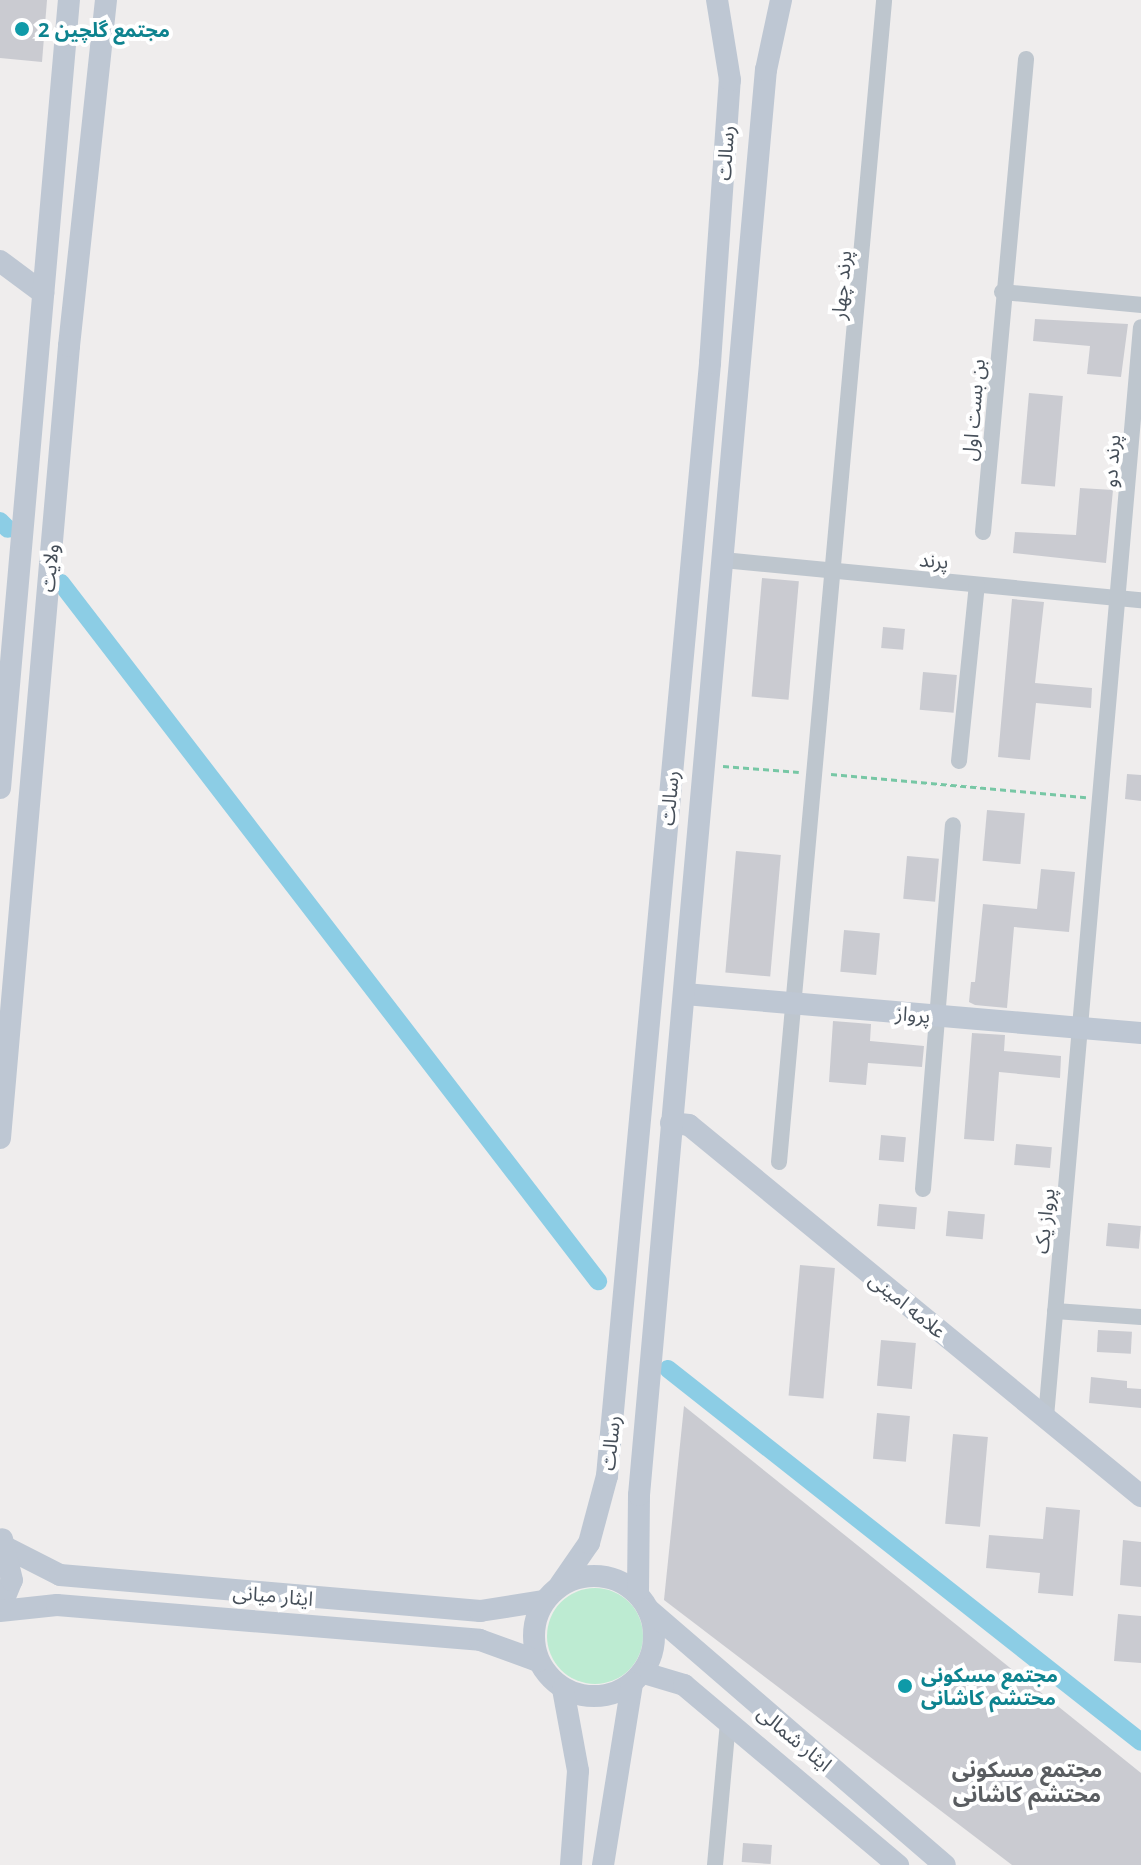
<!DOCTYPE html>
<meta charset="utf-8">
<style>
body{margin:0}
#map{position:relative;width:1141px;height:1865px;overflow:hidden;background:#efeded;font-family:"Noto Sans","Noto Sans Arabic",sans-serif}
div>[style]{position:absolute}
[style*='--x']{left:calc(var(--x)*1px);top:calc(var(--y)*1px);width:calc(var(--w)*1px);rotate:calc(var(--a)*1deg)}
.green>*{inset:0;background:#bdebd2}
.round{border-radius:50%}
.canal>*{height:18px;margin:-9px;padding:0 9px;transform-origin:9px;border-radius:9px;background:#8ccde5}
.building>*{inset:0;background:#cacbd1;transform-origin:0 0}
.path>*{height:3px;margin-top:-1.5px;transform-origin:0;background:repeating-linear-gradient(90deg,#77c7a5 0 6px,transparent 0 10px)}
.street>*{height:16px;margin:-8px;padding:0 8px;transform-origin:8px;border-radius:8px;background:#bec6ce}
.secondary>*{height:22px;margin:-11px;padding:0 11px;transform-origin:11px;border-radius:11px;background:#bec7d3}
.secondary>.ring{margin:-11px;padding:0;box-sizing:content-box;background:none;border:22px solid #bec7d3;border-radius:50%}
.dots>*{width:22px;height:22px;translate:-50% -50%;box-sizing:border-box;border:4px solid #fff;border-radius:50%}
span{translate:-50% -50%;white-space:nowrap;text-align:center;line-height:1.15;-webkit-text-stroke:8px #fff;paint-order:stroke}
.culture-label{font-size:20px;color:#0d838f;font-weight:700}
.left{translate:0 -50%;text-align:left}
.street-label{font-size:20px;color:#464f59}
.neighbourhood-label{font-size:22px;color:#5a5d61;font-weight:700}
</style>
<div id="map">
<div class="green">
<i class="round" style="left:547px;top:1588px;width:96px;height:96px"></i>
</div>
<div class="canal">
<i style="--x:0;--y:521;--w:11;--a:45"></i>
<i style="--x:61;--y:583;--w:881;--a:52.43"></i>
<i style="--x:668;--y:1369;--w:602;--a:38.26"></i>
</div>
<div class="building">
<i style="clip-path:polygon(0 0,47px 0,42px 62px,0 58px)"></i>
<i style="clip-path:polygon(1035px 319px,1128px 324px,1121px 377px,1087px 374px,1090px 346px,1033px 341px)"></i>
<i style="left:1029px;top:393px;width:34px;height:91px;rotate:5deg"></i>
<i style="clip-path:polygon(1080px 488px,1113px 490px,1106px 563px,1013px 553px,1015px 532px,1076px 535px)"></i>
<i style="left:762px;top:578px;width:37px;height:119px;rotate:5deg"></i>
<i style="clip-path:polygon(1012px 599px,1044px 602px,1035px 683px,1092px 688px,1091px 708px,1036px 703px,1030px 760px,998px 757px)"></i>
<i style="left:883px;top:627px;width:22px;height:21px;rotate:5deg"></i>
<i style="left:923px;top:672px;width:34px;height:38px;rotate:5deg"></i>
<i style="clip-path:polygon(1127px 774px,1141px 775px,1141px 801px,1125px 799px)"></i>
<i style="left:987px;top:810px;width:38px;height:51px;rotate:5deg"></i>
<i style="left:736px;top:851px;width:45px;height:122px;rotate:5deg"></i>
<i style="left:907px;top:856px;width:32px;height:43px;rotate:5deg"></i>
<i style="clip-path:polygon(1041px 869px,1075px 872px,1069px 932px,1014px 927px,1007px 1008px,975px 1005px,969px 1002px,971px 982px,975px 982px,983px 904px,1037px 909px)"></i>
<i style="left:844px;top:930px;width:36px;height:42px;rotate:5deg"></i>
<i style="clip-path:polygon(833px 1021px,871px 1024px,870px 1041px,924px 1046px,922px 1067px,868px 1063px,866px 1085px,829px 1082px)"></i>
<i style="clip-path:polygon(972px 1033px,1005px 1035px,1004px 1051px,1061px 1056px,1060px 1078px,999px 1072px,994px 1141px,964px 1139px)"></i>
<i style="left:881px;top:1135px;width:25px;height:25px;rotate:5deg"></i>
<i style="left:1016px;top:1144px;width:36px;height:21px;rotate:5deg"></i>
<i style="left:879px;top:1204px;width:38px;height:22px;rotate:5deg"></i>
<i style="left:948px;top:1211px;width:37px;height:25px;rotate:5deg"></i>
<i style="left:1108px;top:1223px;width:33px;height:23px;rotate:5deg"></i>
<i style="left:800px;top:1265px;width:35px;height:131px;rotate:5deg"></i>
<i style="left:1098px;top:1330px;width:34px;height:22px;rotate:3deg"></i>
<i style="left:881px;top:1340px;width:35px;height:46px;rotate:5deg"></i>
<i style="clip-path:polygon(1091px 1377px,1127px 1381px,1127px 1388px,1141px 1389px,1141px 1408px,1089px 1403px)"></i>
<i style="clip-path:polygon(684px 1406px,1141px 1773px,1141px 1865px,1012px 1865px,664px 1600px)"></i>
<i style="left:877px;top:1413px;width:33px;height:46px;rotate:5deg"></i>
<i style="left:953px;top:1434px;width:35px;height:90px;rotate:5deg"></i>
<i style="clip-path:polygon(1046px 1507px,1080px 1510px,1073px 1596px,1038px 1593px,1040px 1573px,986px 1568px,989px 1535px,1043px 1539px)"></i>
<i style="clip-path:polygon(1123px 1540px,1141px 1542px,1141px 1587px,1120px 1585px)"></i>
<i style="clip-path:polygon(1118px 1614px,1141px 1616px,1141px 1663px,1114px 1661px)"></i>
<i style="left:743px;top:1843px;width:29px;height:19px;rotate:4deg"></i>
</div>
<div class="path">
<i style="--x:723;--y:766;--w:76;--a:4.5"></i>
<i style="--x:831;--y:774;--w:256;--a:5.2"></i>
</div>
<div class="street">
<i style="--x:1002;--y:292;--w:140;--a:5.3"></i>
<i style="--x:983;--y:532;--w:475;--a:-84.8"></i>
<i style="--x:723;--y:560;--w:420;--a:5.5"></i>
<i style="--x:959;--y:761;--w:177;--a:-84.2"></i>
<i style="--x:779;--y:1162;--w:1166;--a:-84.83"></i>
<i style="--x:923;--y:1189;--w:365;--a:-85.3"></i>
<i style="--x:1055;--y:1311;--w:86;--a:4"></i>
<i style="--x:1046;--y:1417;--w:1094;--a:-85.02"></i>
<i style="--x:715;--y:1865;--w:144;--a:-84.8"></i>
</div>
<div class="secondary">
<i style="--x:0;--y:261;--w:54;--a:36.7"></i>
<i style="--x:0;--y:788;--w:791;--a:-85"></i>
<i style="--x:685;--y:994;--w:458;--a:4.9"></i>
<i style="--x:671;--y:1123;--w:18;--a:6"></i>
<i style="--x:689;--y:1125;--w:585;--a:39.38"></i>
<i style="--x:0;--y:1138;--w:795;--a:-85.02"></i>
<i style="--x:69;--y:346;--w:348;--a:-83.9"></i>
<i style="--x:7;--y:1548;--w:59;--a:27"></i>
<i style="--x:60;--y:1575;--w:422;--a:4.9"></i>
<i style="--x:480;--y:1611;--w:65;--a:-8.9"></i>
<i class="ring" style="left:534px;top:1576px;width:98px;height:98px"></i>
<i style="--x:560;--y:1585;--w:51;--a:-55.4"></i>
<i style="--x:589;--y:1543;--w:69;--a:-75"></i>
<i style="--x:607;--y:1476;--w:1118;--a:-84.71"></i>
<i style="--x:710;--y:363;--w:284;--a:-86"></i>
<i style="--x:730;--y:80;--w:81;--a:-99.2"></i>
<i style="--x:638;--y:1591;--w:96;--a:-89.4"></i>
<i style="--x:639;--y:1495;--w:1431;--a:-84.91"></i>
<i style="--x:766;--y:70;--w:72;--a:-77.9"></i>
<i style="--x:0;--y:1609;--w:31;--a:-68"></i>
<i style="--x:12;--y:1580;--w:42;--a:-103.7"></i>
<i style="--x:648;--y:1609;--w:392;--a:40.8"></i>
<i style="--x:0;--y:1611;--w:57;--a:-6"></i>
<i style="--x:57;--y:1605;--w:424;--a:4.7"></i>
<i style="--x:480;--y:1640;--w:62;--a:19.9"></i>
<i style="--x:644;--y:1673;--w:42;--a:16.7"></i>
<i style="--x:684;--y:1685;--w:280;--a:40.1"></i>
<i style="--x:563;--y:1689;--w:83;--a:79.6"></i>
<i style="--x:578;--y:1771;--w:94;--a:94.3"></i>
<i style="--x:603;--y:1865;--w:184;--a:-80.9"></i>
</div>
<div class="dots">
<i style="left:22px;top:29px;background:#0f9aa8"></i>
<i style="left:905px;top:1686px;background:#0f9aa8"></i>
</div>
<div class="culture-label">
<span class="left" style="left:38px;top:29px">مجتمع گلچین 2</span>
<span class="left" style="left:921px;top:1686px">مجتمع مسکونی<br>محتشم کاشانی</span>
</div>
<div class="street-label">
<span style="left:725px;top:153px;rotate:-86deg">رسالت</span>
<span style="left:841px;top:285px;rotate:-85deg">پرند چهار</span>
<span style="left:973px;top:410px;rotate:-85deg">بن بست اول</span>
<span style="left:1111px;top:461px;rotate:-86deg">پرند دو</span>
<span style="left:934px;top:560px;rotate:5deg">پرند</span>
<span style="left:49px;top:568px;rotate:-85deg">ولایت</span>
<span style="left:669px;top:798px;rotate:-85deg">رسالت</span>
<span style="left:913px;top:1014px;rotate:5deg">پرواز</span>
<span style="left:1044px;top:1221px;rotate:-84deg">پرواز یک</span>
<span style="left:908px;top:1305px;rotate:39deg">علامه امینی</span>
<span style="left:610px;top:1443px;rotate:-84deg">رسالت</span>
<span style="left:273px;top:1595px;rotate:5deg">ایثار میانی</span>
<span style="left:795px;top:1738px;rotate:40deg">ایثار شمالی</span>
</div>
<div class="neighbourhood-label">
<span style="left:1027px;top:1781px">مجتمع مسکونی<br>محتشم کاشانی</span>
</div>
</div>
